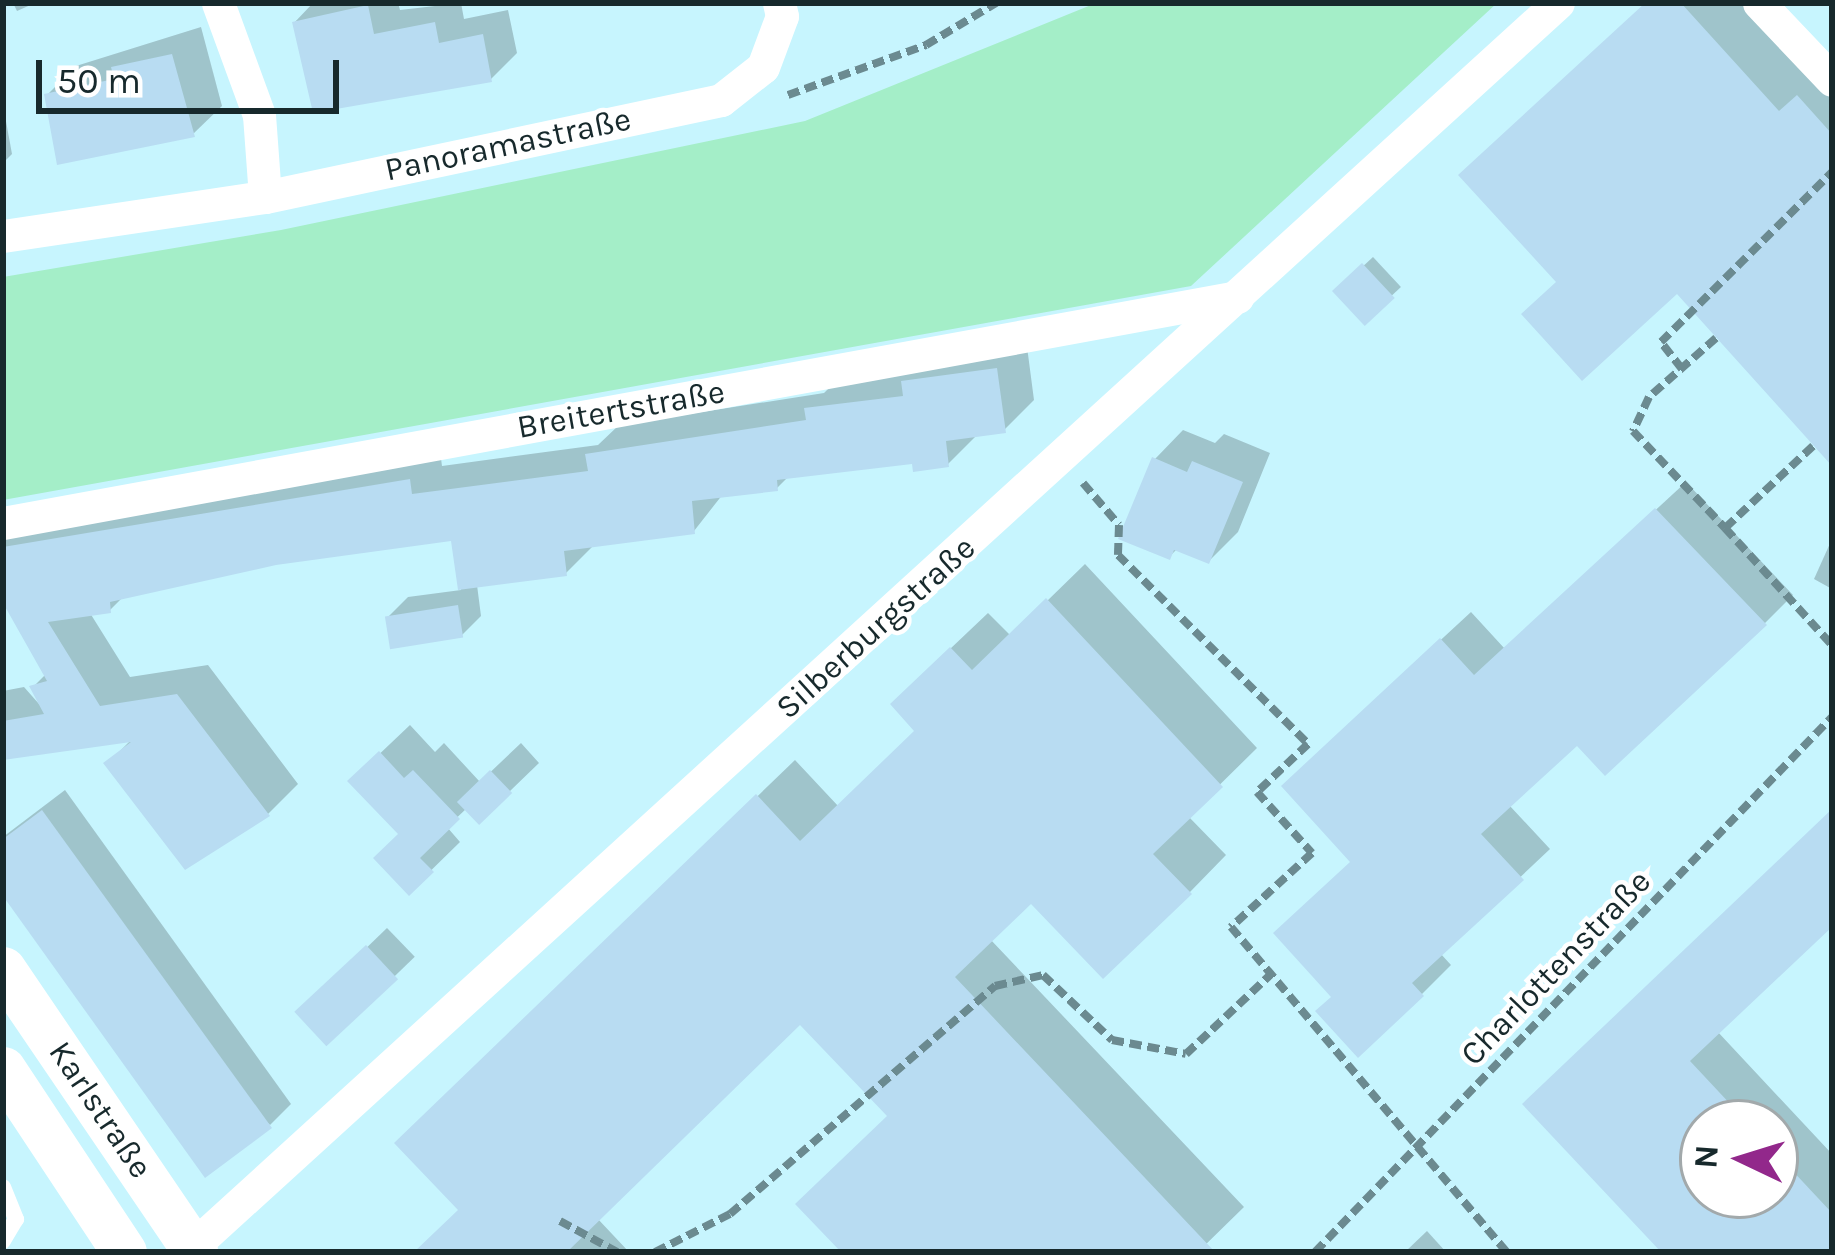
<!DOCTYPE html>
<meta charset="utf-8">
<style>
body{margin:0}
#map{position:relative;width:1835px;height:1255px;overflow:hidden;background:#c7f5fe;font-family:Karla,sans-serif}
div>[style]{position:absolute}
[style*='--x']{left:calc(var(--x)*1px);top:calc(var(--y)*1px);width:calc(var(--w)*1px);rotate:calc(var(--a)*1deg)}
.green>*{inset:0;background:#a4eec8}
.shadow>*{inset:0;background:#0003;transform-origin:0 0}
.building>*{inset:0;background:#b8dcf2;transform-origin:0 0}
.path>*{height:8px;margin-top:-4px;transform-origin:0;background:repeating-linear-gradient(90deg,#6b8a90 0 12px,transparent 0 18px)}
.lane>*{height:16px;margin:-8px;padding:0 8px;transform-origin:8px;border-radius:8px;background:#fff}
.street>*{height:33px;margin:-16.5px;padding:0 16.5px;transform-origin:16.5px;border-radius:16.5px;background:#fff}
.secondary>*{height:45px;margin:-22.5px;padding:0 22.5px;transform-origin:22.5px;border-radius:22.5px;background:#fff}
span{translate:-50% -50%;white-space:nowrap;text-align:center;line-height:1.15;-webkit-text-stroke:9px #fff;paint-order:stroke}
.street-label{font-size:33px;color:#17292c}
.frame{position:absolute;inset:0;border:6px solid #17292c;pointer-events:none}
.north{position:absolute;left:1679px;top:1099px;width:120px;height:120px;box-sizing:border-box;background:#fff;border:3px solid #a2a9ab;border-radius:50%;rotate:274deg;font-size:33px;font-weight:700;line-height:48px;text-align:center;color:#17292c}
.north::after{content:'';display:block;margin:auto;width:42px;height:54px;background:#92288b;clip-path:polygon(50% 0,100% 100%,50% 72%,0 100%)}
.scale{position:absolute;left:36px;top:60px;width:303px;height:54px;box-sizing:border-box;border:6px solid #17292c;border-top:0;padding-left:15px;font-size:36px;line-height:42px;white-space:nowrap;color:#17292c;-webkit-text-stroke:9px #fff;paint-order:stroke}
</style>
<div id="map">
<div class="green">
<i style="clip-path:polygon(1096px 3px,1497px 3px,1191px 286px,3px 500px,3px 277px,281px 230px,805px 121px)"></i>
</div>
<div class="shadow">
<i style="clip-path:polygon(13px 3px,35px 3px,17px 11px)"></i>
<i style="clip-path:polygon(313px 3px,398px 3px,400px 10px,461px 3px,464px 19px,508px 10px,517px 53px,491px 79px,293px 24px)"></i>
<i style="clip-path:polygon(1646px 3px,1750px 3px,1832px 64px,1832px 443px,1677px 290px,1559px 281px)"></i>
<i style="clip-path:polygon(201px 27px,222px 106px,193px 134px,47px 95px,76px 66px)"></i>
<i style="clip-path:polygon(3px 105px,12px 154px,3px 163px)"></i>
<i style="left:1373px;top:257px;width:41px;height:50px;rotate:47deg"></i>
<i style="clip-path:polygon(1026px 339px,1034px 400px,1004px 430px,978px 434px,948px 464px,914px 460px,790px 475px,777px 488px,723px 494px,694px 531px,595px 544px,566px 573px,477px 585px,481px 616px,461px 636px,388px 617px,408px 597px,461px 590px,454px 537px,275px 562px,124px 596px,110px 610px,90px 613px,130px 677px,208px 665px,298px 784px,268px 814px,107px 764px,132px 739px,3px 757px,3px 691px,24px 687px,47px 713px,33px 687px,46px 674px,3px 600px,3px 540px,23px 520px,440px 451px,442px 466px,598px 445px,619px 425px,824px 393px,838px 379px)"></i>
<i style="clip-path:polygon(1183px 430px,1215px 443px,1224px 434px,1270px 453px,1238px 532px,1209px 561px,1178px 548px,1169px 557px,1155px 459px)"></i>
<i style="clip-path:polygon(1686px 482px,1793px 595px,1765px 623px,1577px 742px,1509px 805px,1550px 849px,1440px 953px,1451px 965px,1422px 994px,1334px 996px,1353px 861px,1313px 758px,1471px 612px,1505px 649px)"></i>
<i style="clip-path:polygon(1832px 539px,1832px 589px,1814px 579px)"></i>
<i style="clip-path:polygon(1085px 564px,1257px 748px,1188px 816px,1226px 855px,1190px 892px,1031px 900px,990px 939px,1244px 1207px,1198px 1252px,845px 1252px,891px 1115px,800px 1021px,597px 1218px,629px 1252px,417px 1252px,461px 1209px,435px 1107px,795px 760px,839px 807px,918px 731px,930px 668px,988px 613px,1011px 636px)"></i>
<i style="clip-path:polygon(410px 725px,435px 752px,444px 743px,480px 782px,521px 743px,539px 763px,510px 791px,467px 808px,447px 827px,460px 842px,409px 892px,401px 834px,351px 781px)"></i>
<i style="clip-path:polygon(65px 790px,291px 1104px,270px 1125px,3px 892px,3px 837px)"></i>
<i style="clip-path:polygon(evenodd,1832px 812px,1832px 922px,1717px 1031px,1832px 1154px,1832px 1252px,1665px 1252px,1526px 1104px,1832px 812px,1703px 1123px,1775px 1123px,1775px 1195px,1703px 1195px,1703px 1123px)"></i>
<i style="left:387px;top:928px;width:40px;height:122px;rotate:46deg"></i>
<i style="clip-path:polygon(1427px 1231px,1446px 1252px,1405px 1252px)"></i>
</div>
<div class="building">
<i style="clip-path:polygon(1645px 3px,1681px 3px,1779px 111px,1797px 95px,1832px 134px,1832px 466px,1677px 294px,1582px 381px,1521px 314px,1556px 282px,1458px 175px)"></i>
<i style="clip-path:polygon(368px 5px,374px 34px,435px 22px,439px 43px,483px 34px,492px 82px,313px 113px,292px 22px)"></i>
<i style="clip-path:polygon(172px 54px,195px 137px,57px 165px,44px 94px,114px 79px,111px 67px)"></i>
<i style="left:1362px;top:263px;width:48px;height:41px;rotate:47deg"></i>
<i style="clip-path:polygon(997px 368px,1006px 433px,946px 441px,949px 467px,913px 472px,912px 464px,777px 480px,778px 491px,692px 501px,695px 534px,564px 551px,567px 576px,458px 590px,451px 541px,276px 565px,110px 602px,111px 613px,48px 622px,100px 706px,177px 694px,270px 816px,185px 870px,103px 763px,131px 742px,3px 760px,3px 721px,44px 714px,29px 686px,47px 681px,3px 603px,3px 547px,410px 479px,412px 494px,588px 471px,585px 454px,806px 420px,804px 408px,903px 396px,901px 381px)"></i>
<i style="clip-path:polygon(1152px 457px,1187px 472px,1192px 461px,1243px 482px,1209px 564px,1174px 550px,1170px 560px,1118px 539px)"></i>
<i style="clip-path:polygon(1655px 508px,1767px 625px,1605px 776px,1577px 746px,1481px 834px,1524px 880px,1412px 983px,1424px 996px,1358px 1058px,1315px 1011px,1331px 997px,1273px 933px,1350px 862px,1281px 786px,1440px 638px,1474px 675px)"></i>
<i style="clip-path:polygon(1046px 598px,1223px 787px,1153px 854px,1192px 894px,1103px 979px,1031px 904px,955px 977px,1215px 1252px,841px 1252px,795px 1204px,887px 1116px,800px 1025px,567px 1252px,414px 1252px,458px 1210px,394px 1143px,756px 794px,800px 841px,914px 731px,890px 704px,950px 647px,972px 670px)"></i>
<i style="left:458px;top:605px;width:33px;height:74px;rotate:81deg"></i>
<i style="clip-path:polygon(379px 751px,404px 778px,413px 770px,460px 819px,420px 858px,434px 872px,409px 896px,373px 858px,398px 834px,347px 781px)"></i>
<i style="left:490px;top:770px;width:32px;height:46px;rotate:46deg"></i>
<i style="clip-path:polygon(1832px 809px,1832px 927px,1690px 1061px,1748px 1123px,1703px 1123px,1703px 1195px,1775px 1195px,1775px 1152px,1832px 1213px,1832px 1252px,1661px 1252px,1522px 1104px)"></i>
<i style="clip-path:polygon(42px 810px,272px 1128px,205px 1178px,3px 896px,3px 839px)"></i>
<i style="left:366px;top:945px;width:47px;height:98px;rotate:47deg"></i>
</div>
<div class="path">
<i style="--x:788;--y:95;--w:147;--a:-19.9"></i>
<i style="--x:926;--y:45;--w:82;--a:-31"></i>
<i style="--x:1716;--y:338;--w:89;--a:138.6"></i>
<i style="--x:1649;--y:397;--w:38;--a:115"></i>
<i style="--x:1633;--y:431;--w:134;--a:46.5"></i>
<i style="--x:1682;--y:369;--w:34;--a:-128"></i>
<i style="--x:1661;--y:342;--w:241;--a:-44.8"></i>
<i style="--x:1813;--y:446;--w:120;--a:137"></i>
<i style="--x:1725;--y:528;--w:159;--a:47.6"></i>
<i style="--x:1083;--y:483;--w:55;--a:49.4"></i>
<i style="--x:1119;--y:525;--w:30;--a:92"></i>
<i style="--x:1118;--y:555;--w:268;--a:44.8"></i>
<i style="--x:1308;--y:744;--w:70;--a:136.7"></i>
<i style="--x:1257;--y:792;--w:82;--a:48"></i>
<i style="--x:1312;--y:853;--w:110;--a:137.6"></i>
<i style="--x:1231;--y:927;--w:426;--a:49.7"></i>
<i style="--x:560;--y:1221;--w:65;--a:28.5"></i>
<i style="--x:655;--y:1252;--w:84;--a:-26.9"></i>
<i style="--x:730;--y:1214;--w:350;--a:-40.7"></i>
<i style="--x:995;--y:986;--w:49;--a:-12.9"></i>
<i style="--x:1043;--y:975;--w:95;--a:43.3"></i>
<i style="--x:1112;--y:1040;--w:75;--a:10.7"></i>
<i style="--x:1186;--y:1054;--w:115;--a:-43.2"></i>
<i style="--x:1315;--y:1252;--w:744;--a:-45.98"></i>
</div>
<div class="lane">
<i style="--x:3;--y:1187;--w:35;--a:68"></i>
<i style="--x:16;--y:1219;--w:26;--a:121"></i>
</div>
<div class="street">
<i style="--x:218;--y:3;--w:119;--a:69.9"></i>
<i style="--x:259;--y:115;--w:82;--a:85.8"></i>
<i style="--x:1759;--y:3;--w:106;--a:46.5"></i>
<i style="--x:3;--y:236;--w:265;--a:-8.5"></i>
<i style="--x:265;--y:197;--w:466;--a:-12"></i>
<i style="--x:721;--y:100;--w:53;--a:-38.2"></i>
<i style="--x:763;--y:67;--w:54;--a:-69.6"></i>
<i style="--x:782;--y:16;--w:13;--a:-103"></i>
<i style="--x:3;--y:523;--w:1255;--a:-10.38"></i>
<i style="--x:191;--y:1248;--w:1849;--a:-42.33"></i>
</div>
<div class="secondary">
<i style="--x:3;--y:969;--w:342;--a:55.8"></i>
<i style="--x:3;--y:1069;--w:219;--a:56.5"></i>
</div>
<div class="street-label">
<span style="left:508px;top:145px;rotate:-12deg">Panoramastraße</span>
<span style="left:621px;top:410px;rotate:-10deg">Breitertstraße</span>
<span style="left:876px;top:628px;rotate:-42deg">Silberburgstraße</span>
<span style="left:1556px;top:968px;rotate:-46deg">Charlottenstraße</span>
<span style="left:100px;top:1110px;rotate:56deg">Karlstraße</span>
</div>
<div class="frame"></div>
<div class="north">N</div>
<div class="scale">50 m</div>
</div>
